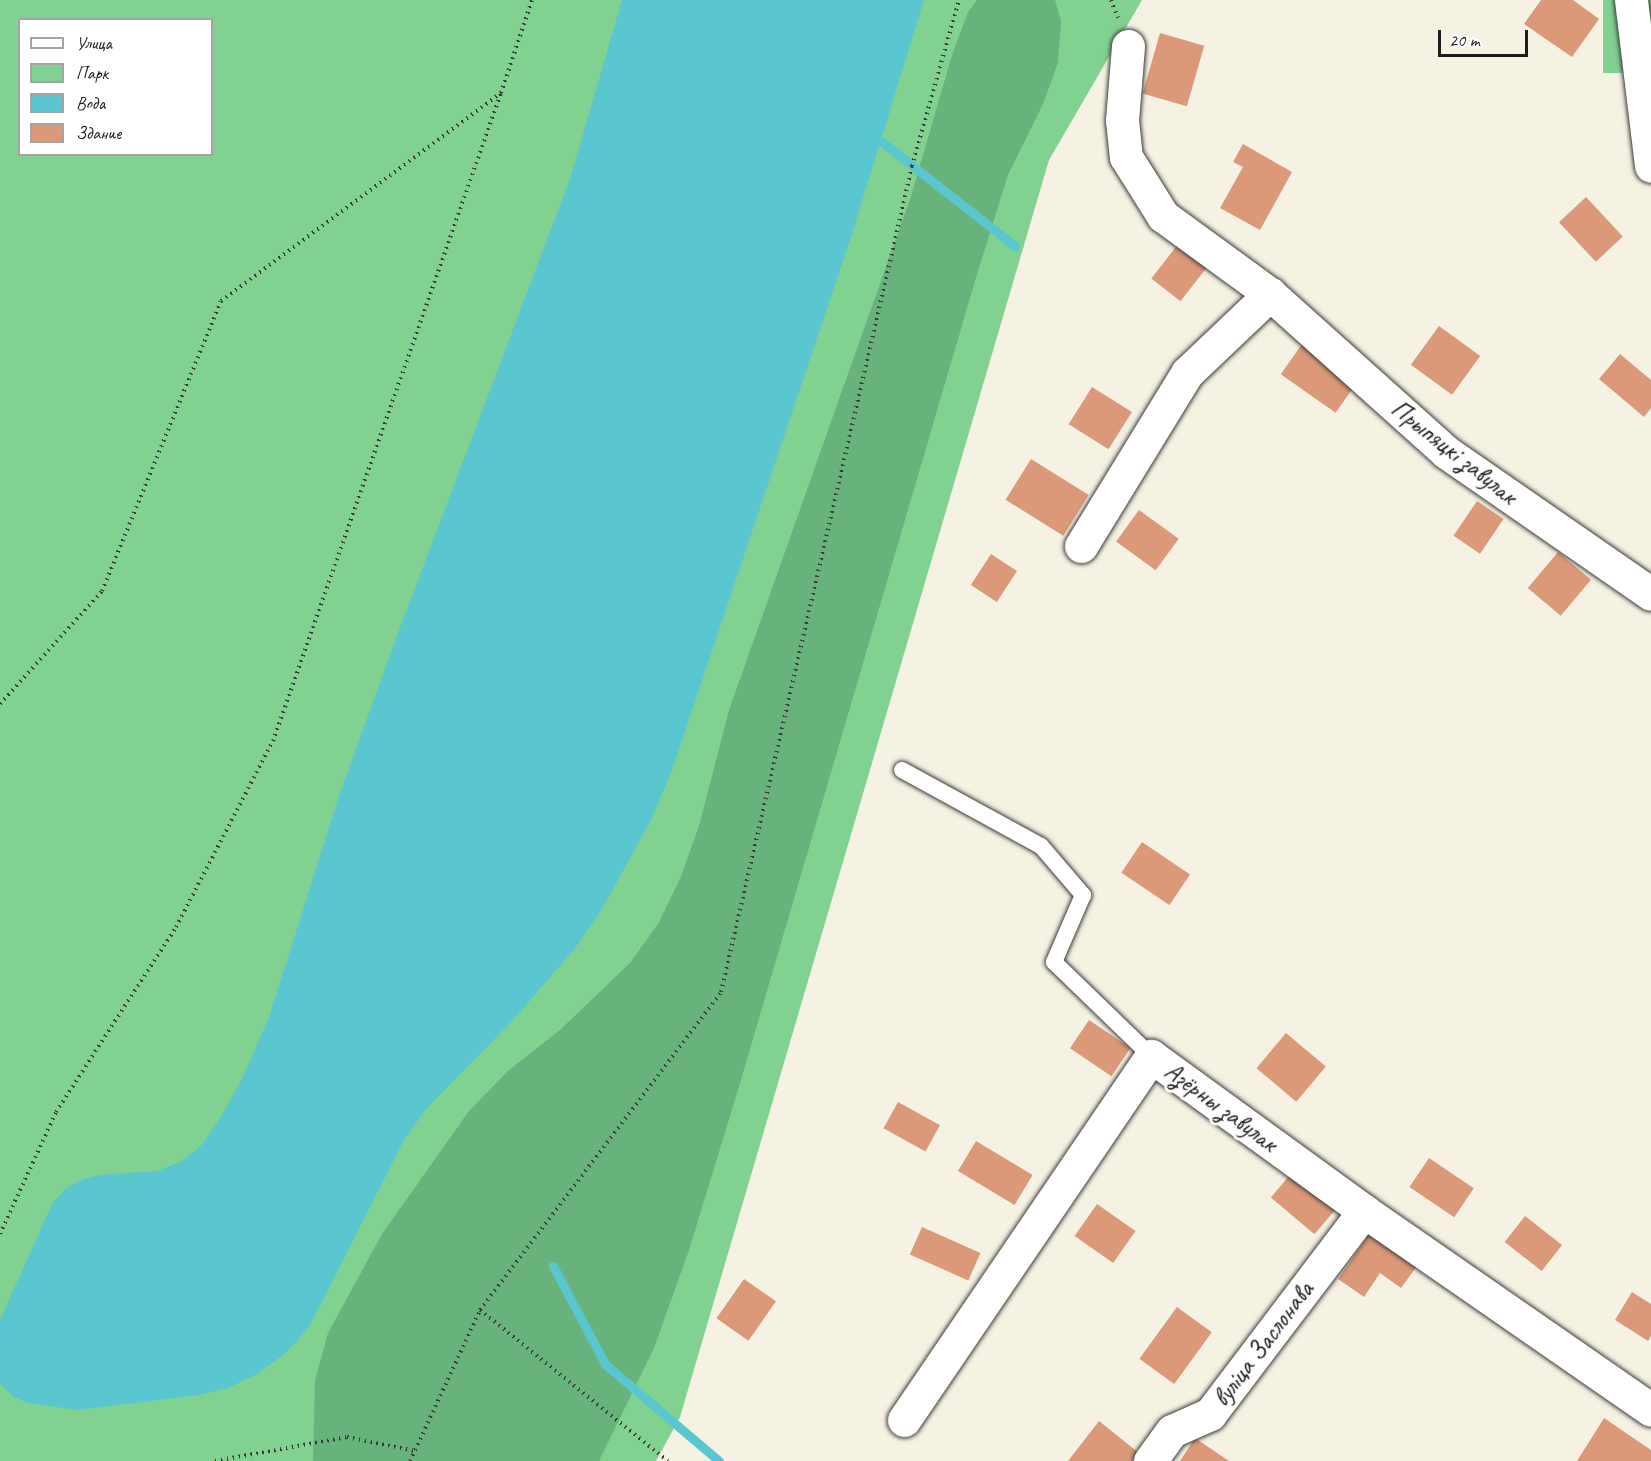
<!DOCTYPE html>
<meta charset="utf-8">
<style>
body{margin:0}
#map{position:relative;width:1651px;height:1461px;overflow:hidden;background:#f6f2e3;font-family:Caveat,sans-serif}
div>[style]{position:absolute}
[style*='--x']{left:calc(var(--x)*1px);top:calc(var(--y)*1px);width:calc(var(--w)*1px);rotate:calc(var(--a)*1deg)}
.green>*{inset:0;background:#81d191;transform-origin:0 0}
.forest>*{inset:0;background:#68b37b}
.water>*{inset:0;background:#59c6d0}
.stream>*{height:9px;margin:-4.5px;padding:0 4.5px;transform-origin:4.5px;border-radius:4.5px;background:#59c6d0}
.building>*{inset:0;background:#db997a;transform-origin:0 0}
.path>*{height:4px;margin-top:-2px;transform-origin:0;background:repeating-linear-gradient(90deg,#3d3c3a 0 1.5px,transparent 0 6px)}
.roads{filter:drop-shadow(0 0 2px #3d3c3a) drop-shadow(0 0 2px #3d3c3a)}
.service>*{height:16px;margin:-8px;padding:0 8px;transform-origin:8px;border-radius:8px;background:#fff}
.minor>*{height:33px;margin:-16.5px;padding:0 16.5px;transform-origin:16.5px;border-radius:16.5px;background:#fff}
.tertiary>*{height:33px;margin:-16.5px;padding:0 16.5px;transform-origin:16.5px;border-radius:16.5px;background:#fff}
span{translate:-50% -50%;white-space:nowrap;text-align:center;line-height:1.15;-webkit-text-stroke:6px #fff;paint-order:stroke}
.street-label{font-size:26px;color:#1c1c1c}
.legend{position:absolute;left:18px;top:18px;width:195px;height:138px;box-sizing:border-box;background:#fff;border:2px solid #a4a4a4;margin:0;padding:8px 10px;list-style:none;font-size:18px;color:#1c1c1c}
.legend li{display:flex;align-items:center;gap:12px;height:30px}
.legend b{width:30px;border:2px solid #a4a4a4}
.scale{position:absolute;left:1438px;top:30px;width:90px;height:27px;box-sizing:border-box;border:3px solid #1c1c1c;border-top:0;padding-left:8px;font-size:18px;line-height:21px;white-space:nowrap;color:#1c1c1c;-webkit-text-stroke:4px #fff;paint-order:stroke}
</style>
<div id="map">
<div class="green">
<i style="clip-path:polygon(evenodd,0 0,1142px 0,1049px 160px,680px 1417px,656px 1461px,0 1461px,0 0,20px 20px,212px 20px,212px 154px,20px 154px,20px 20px)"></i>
<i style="left:1603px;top:0;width:48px;height:73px"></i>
</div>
<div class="forest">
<i style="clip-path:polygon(977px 0,1055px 0,1061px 21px,1058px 63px,1043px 104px,1008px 175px,975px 281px,738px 1090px,689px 1250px,654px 1348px,599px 1461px,313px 1461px,315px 1380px,328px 1333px,382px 1234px,469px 1111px,509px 1070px,560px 1030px,630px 963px,658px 924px,680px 879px,699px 826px,729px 710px,911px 196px,953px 52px,968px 12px)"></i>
</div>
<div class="water">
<i style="clip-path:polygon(622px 0,924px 0,851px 237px,672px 770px,651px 820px,602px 909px,576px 947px,513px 1020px,426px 1109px,404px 1140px,309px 1327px,286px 1353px,257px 1374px,228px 1388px,199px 1395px,78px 1410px,28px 1403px,12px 1396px,0 1383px,0 1320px,52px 1204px,66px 1188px,81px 1180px,99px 1175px,157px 1171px,180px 1162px,201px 1146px,219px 1120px,242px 1079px,269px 1017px,340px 793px,395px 641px,570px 179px)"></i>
</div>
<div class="stream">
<i style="--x:881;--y:141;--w:170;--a:38.1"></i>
<i style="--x:553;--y:1266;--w:111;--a:62"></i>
<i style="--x:605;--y:1364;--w:150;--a:40.4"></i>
</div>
<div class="building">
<i style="clip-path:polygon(1541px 0,1573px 0,1599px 19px,1572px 57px,1524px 24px)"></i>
<i style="left:1160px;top:33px;width:46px;height:63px;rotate:16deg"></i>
<i style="clip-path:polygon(1243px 144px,1292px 172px,1260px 230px,1220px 208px,1243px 167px,1233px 162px)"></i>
<i style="left:1586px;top:197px;width:54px;height:37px;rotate:47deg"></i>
<i style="left:1179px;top:243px;width:37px;height:45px;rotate:38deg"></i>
<i style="left:1439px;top:326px;width:51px;height:48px;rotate:36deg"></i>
<i style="left:1302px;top:344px;width:67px;height:37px;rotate:35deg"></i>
<i style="clip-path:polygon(1620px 354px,1651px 380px,1651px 408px,1644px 417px,1599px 379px)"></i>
<i style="left:1092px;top:387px;width:47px;height:44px;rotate:32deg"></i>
<i style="left:1031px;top:459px;width:68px;height:48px;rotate:32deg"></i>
<i style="left:1477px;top:501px;width:32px;height:42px;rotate:34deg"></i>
<i style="left:1139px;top:510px;width:49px;height:39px;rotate:36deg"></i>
<i style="left:1558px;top:552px;width:43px;height:47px;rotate:40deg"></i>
<i style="left:991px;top:554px;width:31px;height:37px;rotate:33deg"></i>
<i style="left:1142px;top:842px;width:58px;height:37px;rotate:34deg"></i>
<i style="left:1089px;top:1020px;width:50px;height:34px;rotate:34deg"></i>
<i style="left:1286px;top:1033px;width:52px;height:46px;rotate:40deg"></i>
<i style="left:898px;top:1102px;width:48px;height:30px;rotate:29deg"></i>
<i style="left:976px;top:1141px;width:66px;height:35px;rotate:31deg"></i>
<i style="left:1429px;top:1158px;width:54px;height:35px;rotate:34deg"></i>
<i style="left:1294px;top:1170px;width:57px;height:36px;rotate:40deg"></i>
<i style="left:1097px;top:1204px;width:47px;height:39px;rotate:35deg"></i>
<i style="left:1525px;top:1216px;width:47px;height:33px;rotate:38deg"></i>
<i style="left:922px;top:1227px;width:64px;height:30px;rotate:24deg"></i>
<i style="clip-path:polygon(1370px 1233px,1417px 1266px,1401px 1288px,1380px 1273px,1364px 1297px,1338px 1279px)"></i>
<i style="left:744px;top:1279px;width:39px;height:48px;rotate:35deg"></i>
<i style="clip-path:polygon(1632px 1292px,1651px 1304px,1651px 1336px,1648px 1341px,1615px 1320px)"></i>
<i style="left:1177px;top:1307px;width:43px;height:64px;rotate:36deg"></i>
<i style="clip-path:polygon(1604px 1418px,1651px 1450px,1651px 1461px,1577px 1461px)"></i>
<i style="clip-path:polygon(1099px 1421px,1139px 1453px,1132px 1461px,1068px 1461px)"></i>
<i style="clip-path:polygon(1195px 1438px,1229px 1461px,1180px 1461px)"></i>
</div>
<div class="path">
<i style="--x:1111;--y:0;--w:19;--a:69"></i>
<i style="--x:0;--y:704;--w:152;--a:-47.9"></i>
<i style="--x:102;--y:591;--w:313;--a:-67.7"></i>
<i style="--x:221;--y:301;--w:349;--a:-36.6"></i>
<i style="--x:501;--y:93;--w:98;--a:-71.6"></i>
<i style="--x:0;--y:1234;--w:134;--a:-65.3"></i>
<i style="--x:56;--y:1112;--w:221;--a:-57"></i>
<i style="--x:176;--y:927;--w:210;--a:-62.5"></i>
<i style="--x:273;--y:741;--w:687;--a:-70.62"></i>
<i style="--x:480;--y:1310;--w:241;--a:38.8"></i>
<i style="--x:215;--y:1461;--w:134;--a:-10.3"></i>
<i style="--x:347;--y:1437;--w:69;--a:11.6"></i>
<i style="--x:410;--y:1461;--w:166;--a:-65.1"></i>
<i style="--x:480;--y:1310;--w:399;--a:-52.8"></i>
<i style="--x:721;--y:992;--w:848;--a:-76.98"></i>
<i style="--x:912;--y:166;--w:173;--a:-74.2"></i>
</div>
<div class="roads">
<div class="service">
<i style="--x:902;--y:770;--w:158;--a:28.7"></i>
<i style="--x:1041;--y:846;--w:65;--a:49.4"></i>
<i style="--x:1083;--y:895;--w:73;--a:113.4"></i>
<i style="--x:1054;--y:962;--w:135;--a:44.1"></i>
</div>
<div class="minor">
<i style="--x:1128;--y:46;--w:74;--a:94.6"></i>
<i style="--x:1122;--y:120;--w:37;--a:84"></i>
<i style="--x:1126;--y:157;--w:70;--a:57.9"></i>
<i style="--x:1163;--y:216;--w:132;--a:36.1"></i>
<i style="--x:1081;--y:546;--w:203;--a:-58.5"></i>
<i style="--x:1187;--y:373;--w:115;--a:-43.6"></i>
<i style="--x:1270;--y:294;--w:237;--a:41.9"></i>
<i style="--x:1446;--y:452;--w:249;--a:34.7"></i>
<i style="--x:904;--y:1420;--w:440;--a:-55.8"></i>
<i style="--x:1151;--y:1056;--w:263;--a:36"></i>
<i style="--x:1364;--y:1211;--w:349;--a:34.7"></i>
<i style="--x:1150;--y:1461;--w:37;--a:-54"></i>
<i style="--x:1172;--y:1431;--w:42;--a:-24.1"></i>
<i style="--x:1210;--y:1414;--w:255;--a:-52.8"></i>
</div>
<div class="tertiary">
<i style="--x:1631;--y:0;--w:167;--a:83.1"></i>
</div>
</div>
<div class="street-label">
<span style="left:1454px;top:452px;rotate:38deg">Прыпяцкі завулак</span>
<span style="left:1221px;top:1107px;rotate:36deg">Азёрны завулак</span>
<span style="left:1263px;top:1344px;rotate:-53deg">вуліца Заслонава</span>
</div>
<ul class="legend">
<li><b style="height:8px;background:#fff"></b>Улица</li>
<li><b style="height:16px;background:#81d191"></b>Парк</li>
<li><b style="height:16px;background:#59c6d0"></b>Вода</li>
<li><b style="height:16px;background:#db997a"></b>Здание</li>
</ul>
<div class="scale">20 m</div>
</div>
